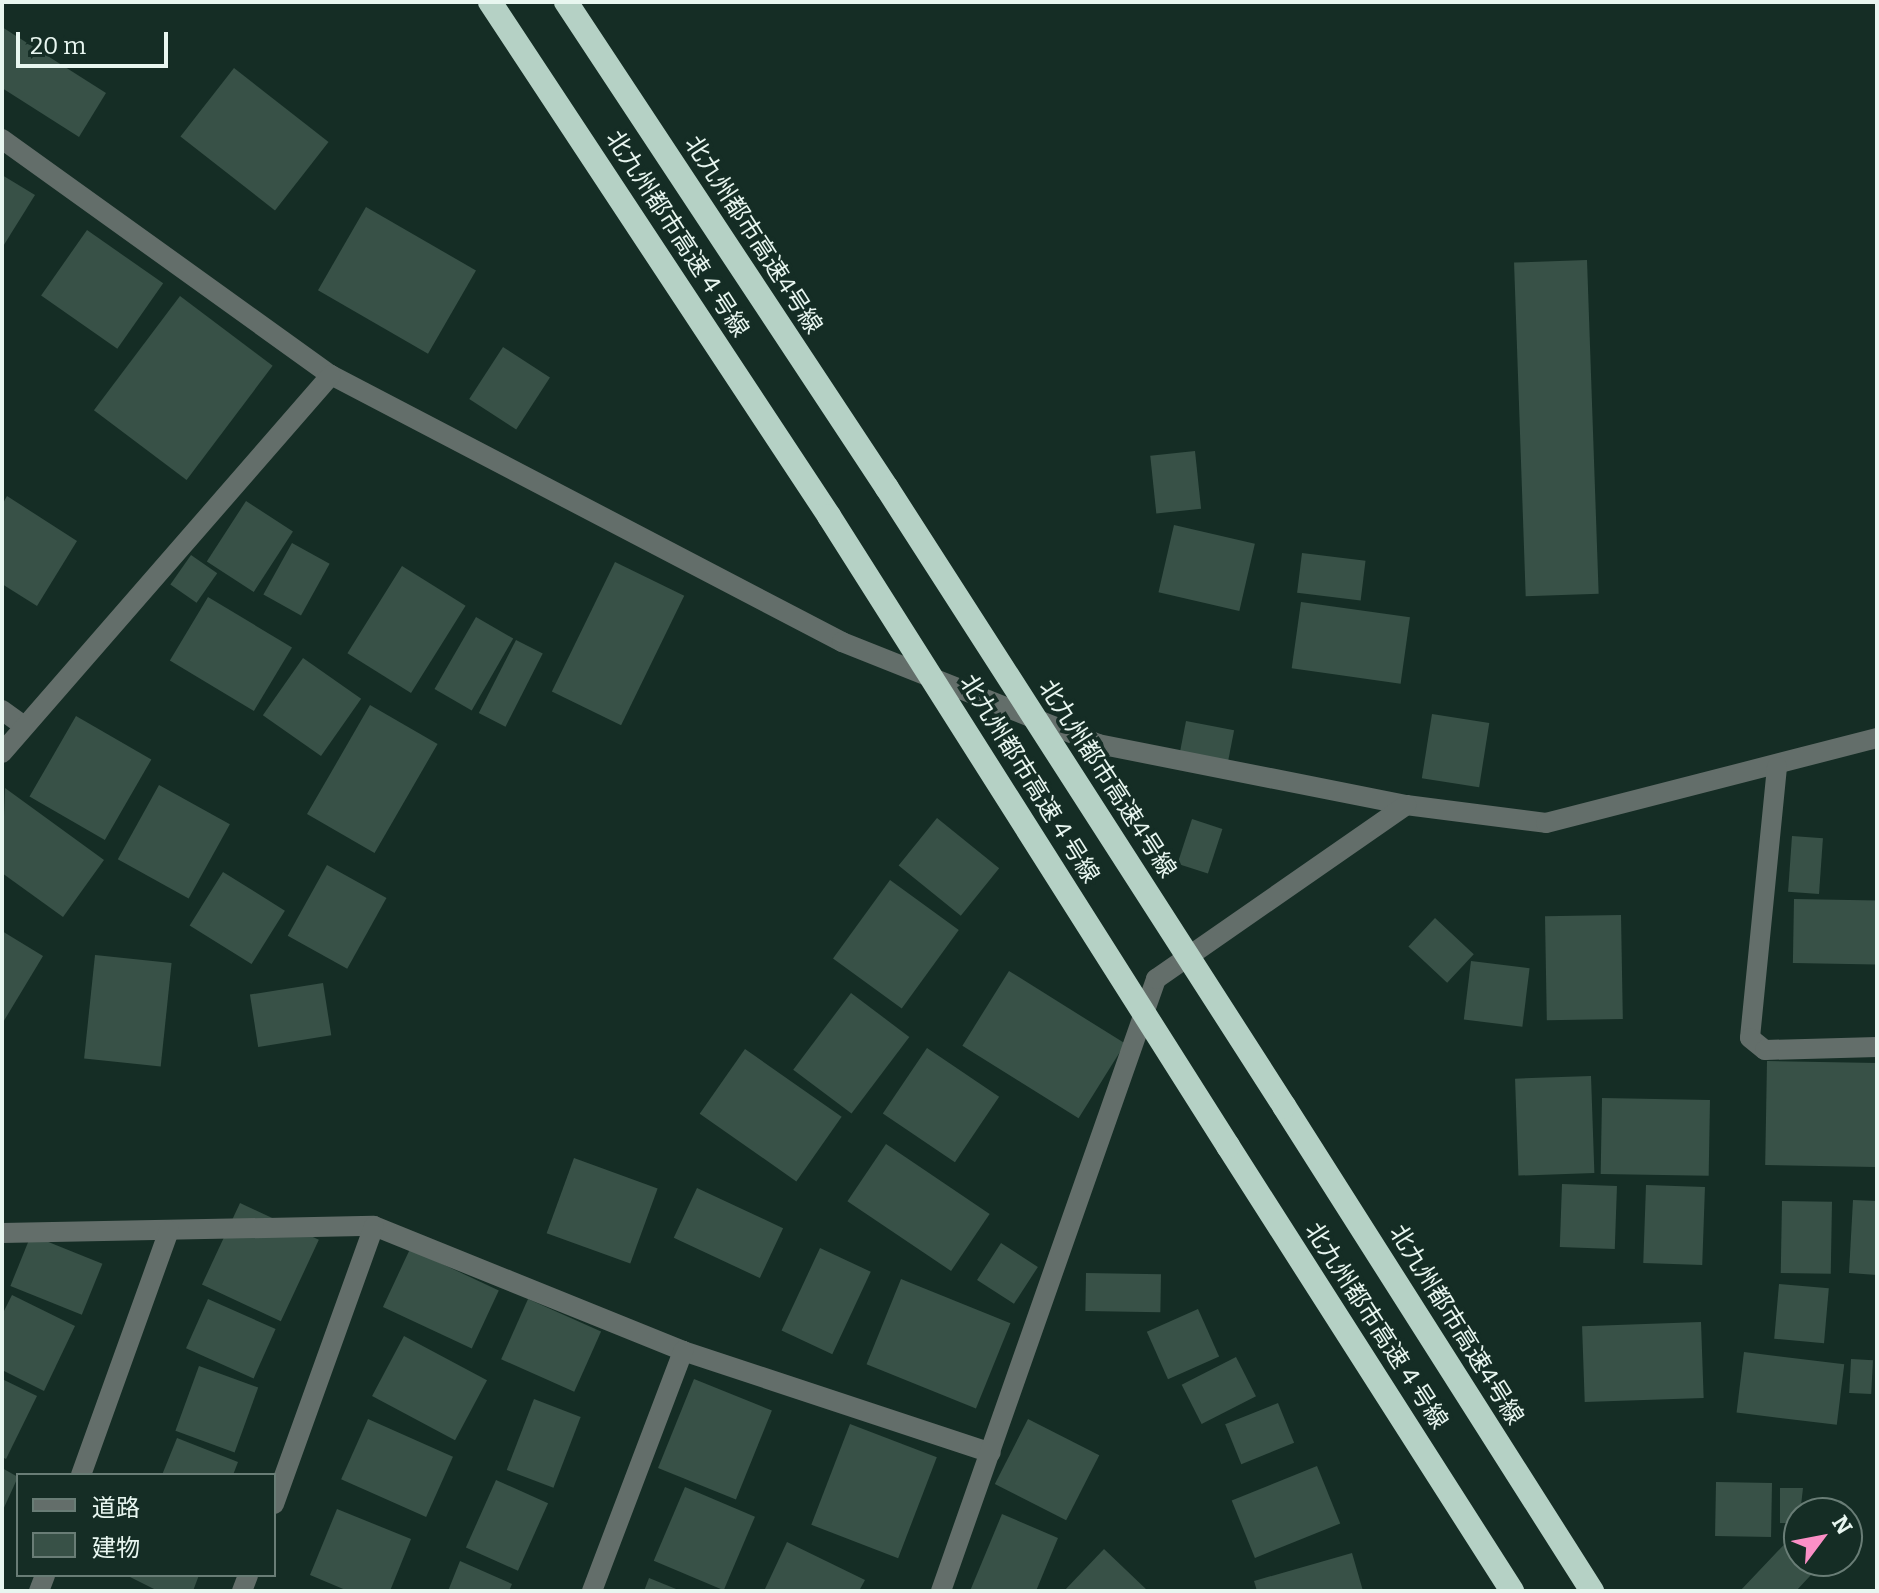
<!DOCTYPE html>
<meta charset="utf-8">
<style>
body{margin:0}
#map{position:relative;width:1879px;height:1593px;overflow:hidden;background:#152d25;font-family:Bitter,"Noto Sans JP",serif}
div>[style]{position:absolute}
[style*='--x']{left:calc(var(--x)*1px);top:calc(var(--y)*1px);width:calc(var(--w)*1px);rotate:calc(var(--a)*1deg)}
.building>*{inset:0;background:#385147;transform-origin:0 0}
.service>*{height:20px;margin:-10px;padding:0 10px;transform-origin:10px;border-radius:10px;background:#636e6a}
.minor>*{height:20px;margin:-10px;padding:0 10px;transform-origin:10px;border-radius:10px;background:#636e6a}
.motorway>*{height:24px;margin:-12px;padding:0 12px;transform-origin:12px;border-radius:12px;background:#b5d1c5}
.motorway-bridge>*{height:24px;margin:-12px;padding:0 12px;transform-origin:12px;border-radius:12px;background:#b5d1c5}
span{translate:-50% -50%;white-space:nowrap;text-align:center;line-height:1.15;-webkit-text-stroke:7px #152d25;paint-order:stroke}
.street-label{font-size:24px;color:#e8f6f0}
.frame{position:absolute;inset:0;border:4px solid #e8f6f0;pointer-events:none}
.legend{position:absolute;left:16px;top:1473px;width:260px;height:104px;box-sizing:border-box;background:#152d25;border:2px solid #697d76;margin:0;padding:10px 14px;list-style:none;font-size:24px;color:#e8f6f0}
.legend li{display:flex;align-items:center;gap:16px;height:40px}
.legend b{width:40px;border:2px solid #697d76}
.north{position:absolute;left:1783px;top:1497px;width:80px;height:80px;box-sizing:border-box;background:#152d25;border:2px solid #697d76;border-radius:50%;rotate:58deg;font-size:22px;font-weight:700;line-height:32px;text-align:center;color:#e8f6f0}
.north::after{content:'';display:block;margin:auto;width:28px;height:36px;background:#fb8fc6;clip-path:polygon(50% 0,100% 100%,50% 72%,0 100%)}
.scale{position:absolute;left:16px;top:32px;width:152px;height:36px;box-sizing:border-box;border:4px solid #e8f6f0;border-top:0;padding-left:10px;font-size:24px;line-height:28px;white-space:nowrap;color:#e8f6f0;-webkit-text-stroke:6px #152d25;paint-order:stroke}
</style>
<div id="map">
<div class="building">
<i style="clip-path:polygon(2px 27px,106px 93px,79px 137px,2px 88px)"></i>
<i style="left:234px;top:68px;width:120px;height:87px;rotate:38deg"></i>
<i style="clip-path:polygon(2px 175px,35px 195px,2px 248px)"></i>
<i style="left:366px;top:207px;width:127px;height:96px;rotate:30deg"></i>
<i style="left:87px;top:230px;width:93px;height:80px;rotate:35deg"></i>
<i style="left:1587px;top:260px;width:334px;height:73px;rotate:88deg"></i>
<i style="left:180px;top:296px;width:116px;height:143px;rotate:37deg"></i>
<i style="left:503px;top:347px;width:56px;height:62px;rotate:33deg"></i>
<i style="left:1195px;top:451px;width:58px;height:45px;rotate:84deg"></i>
<i style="clip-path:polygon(7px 496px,77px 541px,37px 606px,2px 584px,2px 505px)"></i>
<i style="left:246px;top:501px;width:56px;height:72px;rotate:33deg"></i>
<i style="left:1174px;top:525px;width:83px;height:69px;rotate:13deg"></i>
<i style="left:292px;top:543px;width:43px;height:59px;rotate:29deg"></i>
<i style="left:1302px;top:553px;width:64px;height:40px;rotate:7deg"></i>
<i style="left:191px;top:555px;width:32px;height:36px;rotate:35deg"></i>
<i style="left:615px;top:562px;width:77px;height:144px;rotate:26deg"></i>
<i style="left:402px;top:566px;width:75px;height:103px;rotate:32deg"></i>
<i style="left:208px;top:597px;width:98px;height:74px;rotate:31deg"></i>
<i style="left:1301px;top:602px;width:110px;height:67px;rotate:8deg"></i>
<i style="left:476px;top:617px;width:43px;height:83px;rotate:30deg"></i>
<i style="left:516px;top:640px;width:30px;height:82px;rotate:27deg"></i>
<i style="left:303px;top:658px;width:71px;height:70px;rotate:35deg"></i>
<i style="left:370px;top:705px;width:78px;height:126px;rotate:30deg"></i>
<i style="left:1432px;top:714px;width:58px;height:65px;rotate:9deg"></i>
<i style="left:76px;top:716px;width:87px;height:93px;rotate:30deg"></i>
<i style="left:1186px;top:721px;width:49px;height:46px;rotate:11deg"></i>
<i style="left:159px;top:785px;width:81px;height:85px;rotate:29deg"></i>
<i style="clip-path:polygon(5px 788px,104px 860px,63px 917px,2px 873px)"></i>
<i style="left:937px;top:818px;width:80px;height:61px;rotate:39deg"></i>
<i style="left:1192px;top:819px;width:32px;height:47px;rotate:18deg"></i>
<i style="left:1792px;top:836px;width:31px;height:56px;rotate:4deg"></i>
<i style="left:327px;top:865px;width:68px;height:81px;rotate:29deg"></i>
<i style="left:223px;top:872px;width:73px;height:63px;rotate:32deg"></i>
<i style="left:890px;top:880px;width:85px;height:97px;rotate:36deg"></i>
<i style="left:1794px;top:899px;width:83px;height:64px;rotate:1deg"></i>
<i style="left:1621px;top:915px;width:104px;height:76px;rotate:89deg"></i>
<i style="left:1435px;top:918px;width:53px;height:39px;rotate:43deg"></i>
<i style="clip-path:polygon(2px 931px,43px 956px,2px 1024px)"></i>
<i style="left:95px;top:955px;width:77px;height:104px;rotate:6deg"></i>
<i style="left:1471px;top:961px;width:59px;height:59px;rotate:7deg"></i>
<i style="left:1009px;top:971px;width:137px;height:88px;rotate:32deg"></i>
<i style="left:323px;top:983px;width:53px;height:74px;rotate:81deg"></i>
<i style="left:851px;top:993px;width:73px;height:96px;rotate:37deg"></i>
<i style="left:927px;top:1048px;width:87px;height:79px;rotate:34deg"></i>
<i style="left:745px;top:1049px;width:118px;height:79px;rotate:35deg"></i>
<i style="left:1767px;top:1061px;width:110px;height:104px;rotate:1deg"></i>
<i style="left:1591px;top:1076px;width:97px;height:76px;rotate:88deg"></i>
<i style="left:1602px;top:1098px;width:108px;height:76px;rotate:1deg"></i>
<i style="left:886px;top:1144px;width:125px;height:69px;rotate:34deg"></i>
<i style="left:574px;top:1158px;width:89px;height:80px;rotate:20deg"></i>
<i style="left:1562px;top:1184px;width:55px;height:63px;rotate:2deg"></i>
<i style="left:1646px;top:1185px;width:59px;height:78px;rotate:2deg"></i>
<i style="left:697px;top:1188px;width:95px;height:55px;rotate:25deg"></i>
<i style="clip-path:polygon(1853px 1200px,1877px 1201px,1877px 1275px,1849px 1273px)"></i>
<i style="left:1782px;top:1201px;width:50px;height:72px;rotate:1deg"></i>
<i style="left:240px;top:1203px;width:87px;height:90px;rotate:25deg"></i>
<i style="left:31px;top:1235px;width:77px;height:55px;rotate:22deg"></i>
<i style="left:1001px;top:1243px;width:44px;height:44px;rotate:33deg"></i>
<i style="left:820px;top:1248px;width:56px;height:91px;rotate:25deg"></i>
<i style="left:410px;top:1249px;width:98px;height:64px;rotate:25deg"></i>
<i style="left:1086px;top:1273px;width:75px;height:38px;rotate:1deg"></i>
<i style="left:901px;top:1279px;width:118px;height:92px;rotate:22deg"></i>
<i style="left:1779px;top:1284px;width:50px;height:55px;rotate:5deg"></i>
<i style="clip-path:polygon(12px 1295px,75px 1326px,44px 1391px,2px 1370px,2px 1315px)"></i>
<i style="left:208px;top:1299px;width:74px;height:54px;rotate:24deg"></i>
<i style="left:528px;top:1299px;width:80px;height:66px;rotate:24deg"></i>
<i style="left:1198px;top:1309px;width:52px;height:56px;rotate:66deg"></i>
<i style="left:1701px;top:1322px;width:76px;height:119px;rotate:88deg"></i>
<i style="left:404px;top:1336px;width:94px;height:68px;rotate:28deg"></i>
<i style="left:1744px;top:1352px;width:101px;height:61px;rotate:7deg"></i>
<i style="left:1236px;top:1357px;width:44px;height:61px;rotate:63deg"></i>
<i style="left:1851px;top:1359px;width:22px;height:34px;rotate:3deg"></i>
<i style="left:199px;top:1366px;width:63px;height:69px;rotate:20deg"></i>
<i style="clip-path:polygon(2px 1379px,37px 1396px,6px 1459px,2px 1457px)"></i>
<i style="left:694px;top:1379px;width:84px;height:96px;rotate:22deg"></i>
<i style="left:534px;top:1399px;width:50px;height:76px;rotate:21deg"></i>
<i style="left:1278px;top:1403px;width:43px;height:57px;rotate:68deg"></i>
<i style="left:368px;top:1419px;width:93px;height:66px;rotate:24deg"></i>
<i style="left:1028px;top:1419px;width:80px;height:73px;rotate:27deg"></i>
<i style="left:850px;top:1424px;width:93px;height:108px;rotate:21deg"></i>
<i style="clip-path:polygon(177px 1438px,238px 1462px,233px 1475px,162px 1475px)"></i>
<i style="left:1317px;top:1466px;width:62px;height:92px;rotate:68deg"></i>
<i style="clip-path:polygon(2px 1468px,18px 1477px,2px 1512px)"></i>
<i style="left:496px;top:1480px;width:57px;height:74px;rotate:24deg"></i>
<i style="left:1716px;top:1482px;width:56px;height:54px;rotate:1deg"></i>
<i style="left:685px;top:1487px;width:76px;height:80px;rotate:23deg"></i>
<i style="clip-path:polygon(1780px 1488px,1803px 1488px,1799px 1523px,1780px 1523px)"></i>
<i style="clip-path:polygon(337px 1509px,411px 1539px,390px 1591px,348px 1591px,310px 1575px)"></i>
<i style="clip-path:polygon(1002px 1514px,1058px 1538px,1036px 1591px,970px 1591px)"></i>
<i style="clip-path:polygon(1796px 1532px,1799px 1561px,1824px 1561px,1796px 1591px,1740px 1591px)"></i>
<i style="clip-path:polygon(787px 1542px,865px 1580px,859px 1591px,764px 1591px)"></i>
<i style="clip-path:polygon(1104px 1549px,1148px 1591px,1064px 1591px)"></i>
<i style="clip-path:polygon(1352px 1553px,1363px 1591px,1257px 1591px,1254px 1581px)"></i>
<i style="clip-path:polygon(460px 1561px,512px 1584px,509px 1591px,448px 1591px)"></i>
<i style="clip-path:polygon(126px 1575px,199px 1575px,193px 1591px,158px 1591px)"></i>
<i style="clip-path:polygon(649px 1578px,681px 1591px,644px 1591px)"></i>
</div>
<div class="service">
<i style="--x:2;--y:710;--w:27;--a:36"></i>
</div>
<div class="minor">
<i style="--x:2;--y:139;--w:405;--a:35.7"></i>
<i style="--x:331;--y:375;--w:577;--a:27.59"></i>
<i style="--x:842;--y:642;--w:276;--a:21.7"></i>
<i style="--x:1098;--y:744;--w:314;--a:11.2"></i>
<i style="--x:1406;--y:805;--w:141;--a:7.3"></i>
<i style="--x:1546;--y:823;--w:342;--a:-14.4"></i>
<i style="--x:2;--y:753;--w:501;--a:-48.96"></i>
<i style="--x:1777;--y:767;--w:272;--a:95.7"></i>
<i style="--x:1750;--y:1038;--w:19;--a:39"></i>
<i style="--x:1765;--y:1050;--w:112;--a:-1.5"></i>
<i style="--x:2;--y:1233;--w:372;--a:-1.1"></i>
<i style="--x:374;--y:1226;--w:333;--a:22"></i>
<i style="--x:683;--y:1351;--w:324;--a:18.3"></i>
<i style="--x:81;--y:1475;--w:260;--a:-70.2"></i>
<i style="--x:274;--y:1504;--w:295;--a:-70.2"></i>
<i style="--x:39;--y:1591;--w:17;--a:-69"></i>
<i style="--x:242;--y:1591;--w:17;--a:-69"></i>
<i style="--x:592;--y:1591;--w:257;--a:-69.2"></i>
<i style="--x:941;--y:1591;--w:649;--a:-70.64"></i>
<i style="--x:1156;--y:979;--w:305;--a:-34.8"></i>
</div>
<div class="motorway">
<i style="--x:490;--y:2;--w:616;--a:56.59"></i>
<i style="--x:566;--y:2;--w:582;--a:56.56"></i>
<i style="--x:1284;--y:1106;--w:575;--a:57.58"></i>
<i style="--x:1228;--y:1146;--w:528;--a:57.45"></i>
</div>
<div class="motorway-bridge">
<i style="--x:887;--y:488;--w:735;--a:57.28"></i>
<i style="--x:829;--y:516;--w:746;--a:57.65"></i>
</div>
<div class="street-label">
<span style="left:677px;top:234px;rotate:57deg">北九州都市高速４号線</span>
<span style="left:753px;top:235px;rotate:57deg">北九州都市高速4号線</span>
<span style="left:1029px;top:779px;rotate:58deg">北九州都市高速４号線</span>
<span style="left:1107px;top:779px;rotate:57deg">北九州都市高速4号線</span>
<span style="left:1456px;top:1325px;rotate:58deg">北九州都市高速4号線</span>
<span style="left:1376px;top:1326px;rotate:57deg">北九州都市高速４号線</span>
</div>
<div class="frame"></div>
<ul class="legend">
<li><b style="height:10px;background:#636e6a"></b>道路</li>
<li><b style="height:22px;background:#385147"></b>建物</li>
</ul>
<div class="north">N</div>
<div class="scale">20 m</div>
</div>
